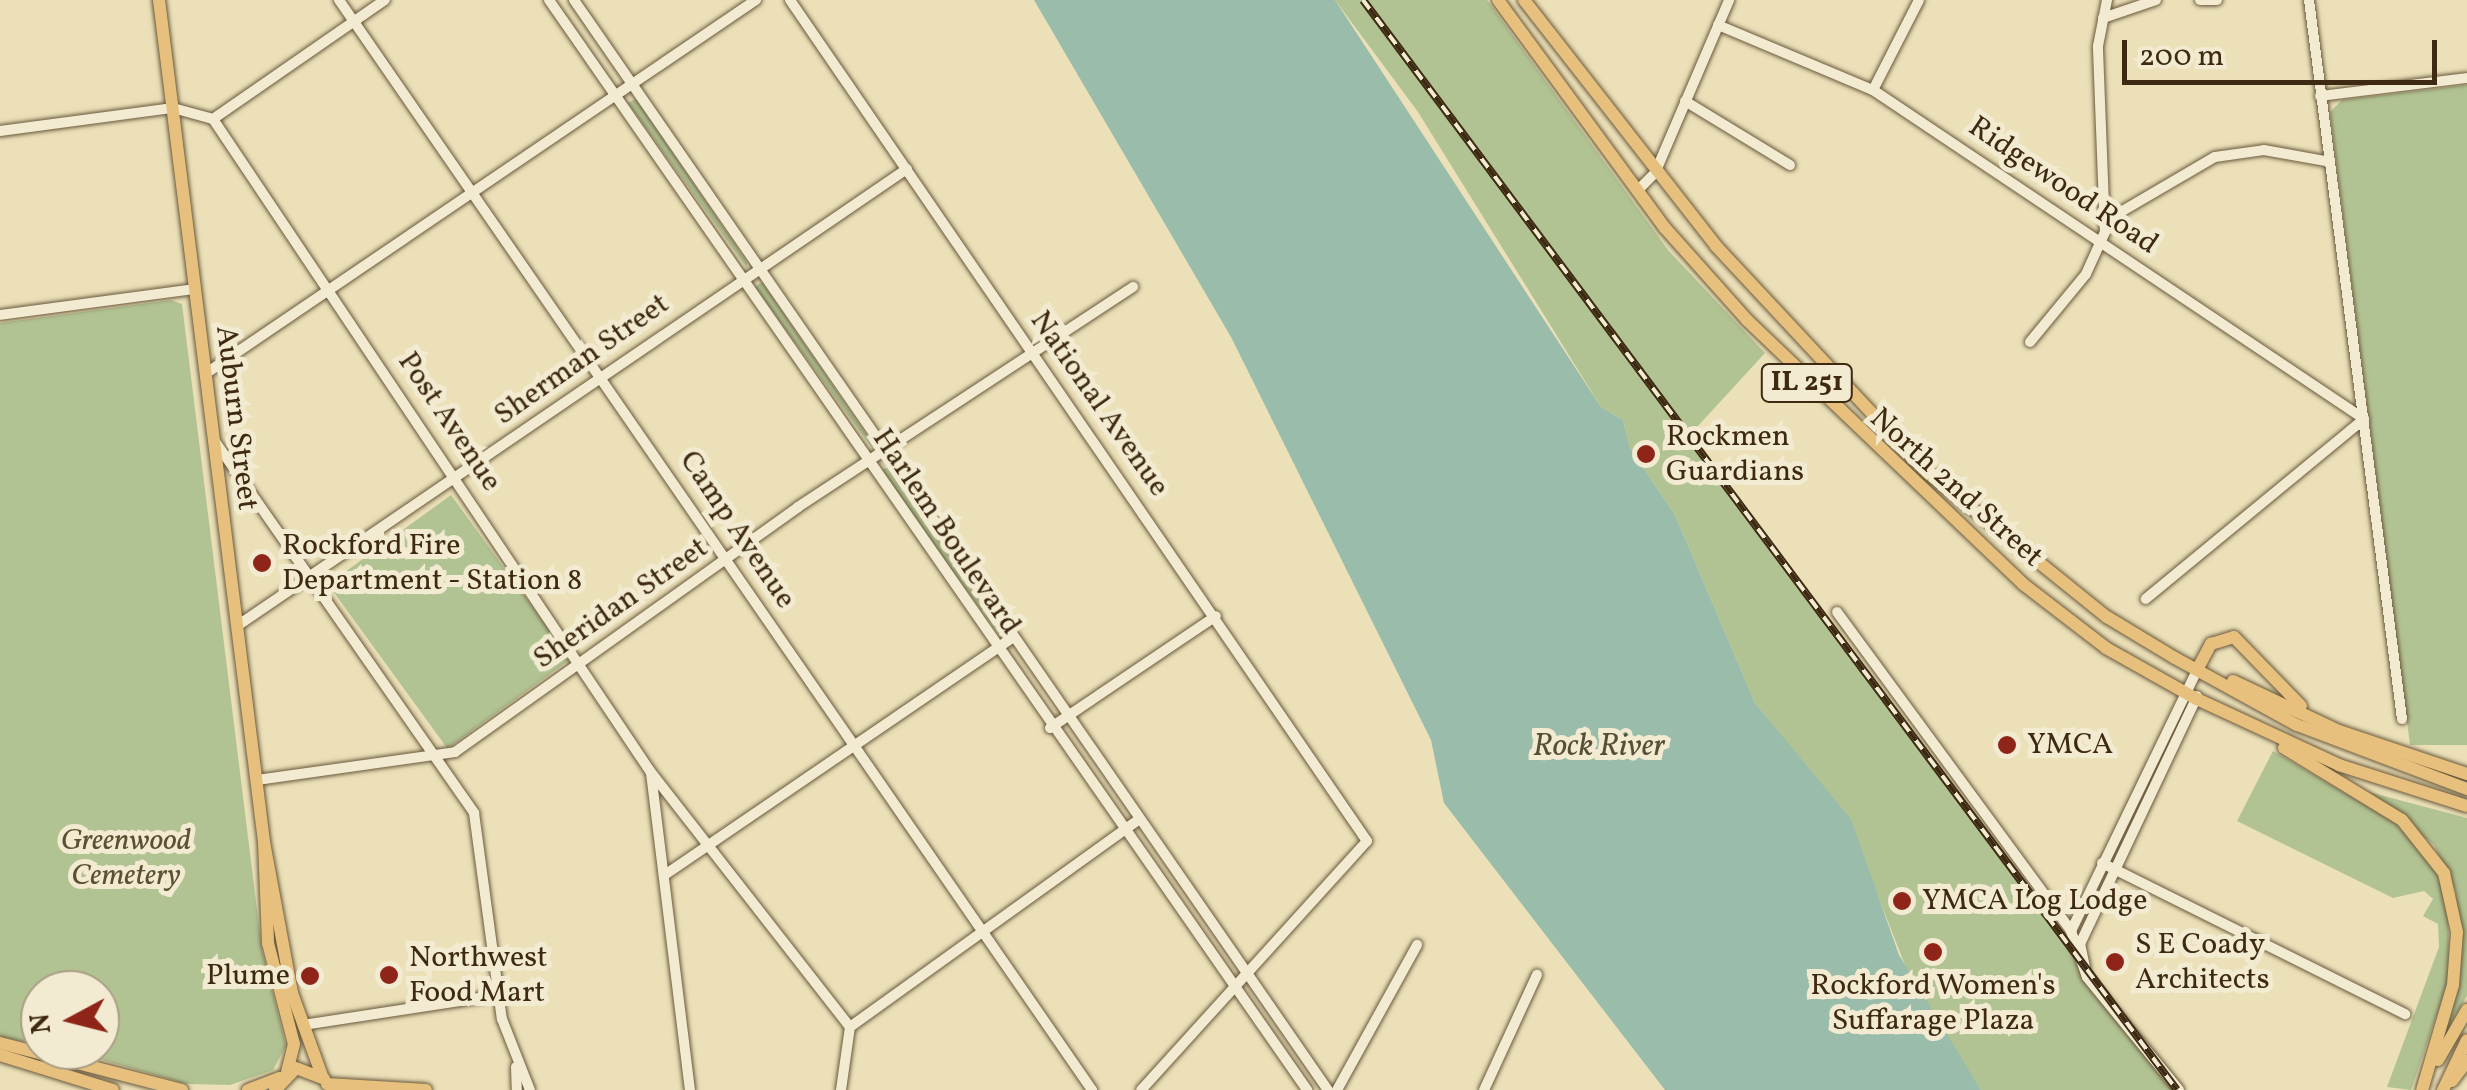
<!DOCTYPE html>
<style>
body{margin:0}
#map{position:relative;width:2467px;height:1090px;overflow:hidden;background:#ebe0b8;font-family:Vollkorn,serif}
div>[style]{position:absolute}
[style*='--x']{left:calc(var(--x)*1px);top:calc(var(--y)*1px);width:calc(var(--w)*1px);rotate:calc(var(--a)*1deg)}
.green>*{inset:0;background:#b2c393;transform-origin:0 0}
.water>*{inset:0;background:#99bdaa}
.roads{filter:drop-shadow(0 0 2px #69583c) drop-shadow(0 0 2px #69583c)}
.minor>*{height:10px;margin:-5px;padding:0 5px;transform-origin:5px;border-radius:5px;background:#f2ebd1}
.major>*{height:12px;margin:-6px;padding:0 6px;transform-origin:6px;border-radius:6px;background:#e6c07c}
.rail>*{height:8px;margin-top:-4px;transform-origin:0;background:repeating-linear-gradient(90deg,#f2ebd1 0 11px,#3e2a12 0 22px);box-sizing:border-box;border-block:2px solid #3e2a12}
.dots>*{width:28px;height:28px;translate:-50% -50%;box-sizing:border-box;border:5px solid #f2ebd1;border-radius:50%}
span{translate:-50% -50%;white-space:nowrap;text-align:center;line-height:1.15;-webkit-text-stroke:10px #f2ebd1;paint-order:stroke}
.shield-label span{padding:2px 8px;background:#f2ebd1;border:2px solid;border-radius:8px;-webkit-text-stroke-width:0}
.shield-label{font-size:28px;color:#3e2a12;font-weight:700}
.street-label{font-size:30px;color:#3e2a12}
.poi-label{font-size:30px;color:#3e2a12}
.left{translate:0 -50%;text-align:left}
.right{translate:-100% -50%;text-align:right}
.park-label{font-size:30px;color:#5b5032;font-style:italic}
.water-label{font-size:32px;color:#554f38;font-style:italic}
.north{position:absolute;left:20px;top:970px;width:100px;height:100px;box-sizing:border-box;background:#f2ebd1;border:2px solid #aa9e85;border-radius:50%;rotate:263deg;font-size:28px;font-weight:700;line-height:40px;text-align:center;color:#3e2a12}
.north::after{content:'';display:block;margin:auto;width:35px;height:45px;background:#8f2418;clip-path:polygon(50% 0,100% 100%,50% 72%,0 100%)}
.scale{position:absolute;left:2122px;top:40px;width:315px;height:45px;box-sizing:border-box;border:5px solid #3e2a12;border-top:0;padding-left:12px;font-size:30px;line-height:35px;white-space:nowrap;color:#3e2a12;-webkit-text-stroke:8px #f2ebd1;paint-order:stroke}
</style>
<div id="map">
<div class="green">
<i style="clip-path:polygon(1335px 0,1487px 0,1668px 250px,1765px 353px,1686px 439px,2179px 1090px,1981px 1090px,1910px 978px,1848px 819px,1755px 703px,1675px 515px,1630px 448px,1623px 420px,1601px 407px,1418px 112px)"></i>
<i style="clip-path:polygon(2467px 85px,2467px 745px,2410px 745px,2330px 112px,2342px 100px)"></i>
<i style="clip-path:polygon(636px 99px,747px 262px,747px 268px,628px 103px)"></i>
<i style="clip-path:polygon(762px 282px,874px 446px,874px 451px,755px 287px)"></i>
<i style="clip-path:polygon(171px 300px,182px 304px,262px 950px,286px 1046px,273px 1070px,230px 1085px,187px 1084px,67px 1050px,100px 1050px,100px 990px,40px 990px,40px 1045px,0 1037px,0 323px)"></i>
<i style="clip-path:polygon(888px 466px,1000px 629px,999px 635px,881px 471px)"></i>
<i style="left:451px;top:495px;width:203px;height:152px;rotate:54deg"></i>
<i style="clip-path:polygon(2273px 751px,2396px 823px,2435px 870px,2448px 904px,2449px 979px,2411px 1090px,2387px 1087px,2439px 947px,2438px 924px,2423px 916px,2433px 899px,2424px 891px,2393px 898px,2237px 821px)"></i>
<i style="clip-path:polygon(2369px 792px,2467px 818px,2467px 996px,2443px 1036px,2461px 947px,2456px 892px,2434px 845px)"></i>
</div>
<div class="water">
<i style="clip-path:polygon(1034px 0,1335px 0,1601px 407px,1623px 420px,1630px 448px,1675px 515px,1755px 703px,1851px 819px,1899px 955px,1981px 1090px,1665px 1090px,1444px 803px,1431px 740px,1231px 337px)"></i>
</div>
<div class="roads">
<div class="minor">
<i style="--x:339;--y:0;--w:1325;--a:55.36"></i>
<i style="--x:549;--y:0;--w:1328;--a:55.18"></i>
<i style="--x:574;--y:0;--w:1325;--a:55.33"></i>
<i style="--x:790;--y:0;--w:1020;--a:55.55"></i>
<i style="--x:1367;--y:841;--w:336;--a:132.2"></i>
<i style="--x:2200;--y:0;--w:17;--a:0"></i>
<i style="--x:2309;--y:0;--w:725;--a:82.63"></i>
<i style="--x:2103;--y:18;--w:56;--a:-18.8"></i>
<i style="--x:1718;--y:25;--w:168;--a:22.8"></i>
<i style="--x:1873;--y:90;--w:591;--a:33.82"></i>
<i style="--x:2364;--y:419;--w:283;--a:140.5"></i>
<i style="--x:1873;--y:90;--w:101;--a:-62.9"></i>
<i style="--x:2320;--y:96;--w:148;--a:-7"></i>
<i style="--x:1685;--y:101;--w:123;--a:31.4"></i>
<i style="--x:213;--y:119;--w:209;--a:-34.7"></i>
<i style="--x:0;--y:131;--w:175;--a:-7.6"></i>
<i style="--x:173;--y:108;--w:41;--a:15.4"></i>
<i style="--x:213;--y:119;--w:785;--a:56.17"></i>
<i style="--x:650;--y:771;--w:325;--a:52"></i>
<i style="--x:1637;--y:191;--w:25;--a:-45"></i>
<i style="--x:1655;--y:173;--w:188;--a:-66.8"></i>
<i style="--x:2107;--y:220;--w:125;--a:-30.3"></i>
<i style="--x:2215;--y:157;--w:49;--a:-8.1"></i>
<i style="--x:2264;--y:150;--w:63;--a:10.1"></i>
<i style="--x:0;--y:315;--w:196;--a:-7.6"></i>
<i style="--x:2030;--y:342;--w:88;--a:-50.5"></i>
<i style="--x:2086;--y:274;--w:46;--a:-65.7"></i>
<i style="--x:2105;--y:232;--w:186;--a:-92.2"></i>
<i style="--x:2098;--y:46;--w:47;--a:-78.9"></i>
<i style="--x:205;--y:374;--w:666;--a:-34.17"></i>
<i style="--x:214;--y:440;--w:455;--a:55.1"></i>
<i style="--x:474;--y:813;--w:208;--a:82.3"></i>
<i style="--x:502;--y:1019;--w:76;--a:68.5"></i>
<i style="--x:1837;--y:612;--w:396;--a:53.7"></i>
<i style="--x:237;--y:626;--w:811;--a:-34.3"></i>
<i style="--x:1050;--y:728;--w:200;--a:-34"></i>
<i style="--x:651;--y:773;--w:319;--a:83"></i>
<i style="--x:257;--y:780;--w:200;--a:-8"></i>
<i style="--x:455;--y:752;--w:422;--a:-35.5"></i>
<i style="--x:798;--y:507;--w:401;--a:-33.3"></i>
<i style="--x:2102;--y:863;--w:339;--a:26.5"></i>
<i style="--x:666;--y:874;--w:420;--a:-34.3"></i>
<i style="--x:2085;--y:967;--w:24;--a:-102"></i>
<i style="--x:2080;--y:944;--w:274;--a:-64.7"></i>
<i style="--x:303;--y:1025;--w:198;--a:-8.7"></i>
<i style="--x:516;--y:1067;--w:23;--a:88"></i>
<i style="--x:841;--y:1090;--w:64;--a:-81.9"></i>
<i style="--x:850;--y:1027;--w:356;--a:-35.7"></i>
<i style="--x:1337;--y:1090;--w:166;--a:-61.1"></i>
<i style="--x:1484;--y:1090;--w:127;--a:-65.3"></i>
<i style="--x:2179;--y:1090;--w:146;--a:-129.2"></i>
<i style="--x:2087;--y:977;--w:49;--a:-109.2"></i>
<i style="--x:2071;--y:931;--w:290;--a:-64.2"></i>
</div>
<div class="major">
<i style="--x:159;--y:0;--w:849;--a:82.89"></i>
<i style="--x:264;--y:842;--w:154;--a:79.5"></i>
<i style="--x:292;--y:993;--w:88;--a:70.1"></i>
<i style="--x:1498;--y:0;--w:283;--a:53.8"></i>
<i style="--x:1665;--y:228;--w:123;--a:48.3"></i>
<i style="--x:1747;--y:320;--w:382;--a:43.7"></i>
<i style="--x:2023;--y:584;--w:105;--a:37.6"></i>
<i style="--x:2106;--y:648;--w:104;--a:29.3"></i>
<i style="--x:2197;--y:699;--w:157;--a:24.9"></i>
<i style="--x:2339;--y:765;--w:134;--a:17.8"></i>
<i style="--x:1524;--y:0;--w:312;--a:52"></i>
<i style="--x:1716;--y:246;--w:309;--a:47"></i>
<i style="--x:1927;--y:472;--w:231;--a:38.9"></i>
<i style="--x:2107;--y:617;--w:79;--a:31.1"></i>
<i style="--x:2175;--y:658;--w:139;--a:28.8"></i>
<i style="--x:2297;--y:725;--w:182;--a:20.6"></i>
<i style="--x:2197;--y:670;--w:30;--a:-62"></i>
<i style="--x:2211;--y:644;--w:24;--a:-17"></i>
<i style="--x:2234;--y:637;--w:96;--a:45.8"></i>
<i style="--x:2233;--y:681;--w:117;--a:25.3"></i>
<i style="--x:2339;--y:731;--w:135;--a:18.6"></i>
<i style="--x:2284;--y:748;--w:138;--a:31.4"></i>
<i style="--x:2402;--y:820;--w:68;--a:51.6"></i>
<i style="--x:2444;--y:873;--w:60;--a:77.6"></i>
<i style="--x:2457;--y:932;--w:53;--a:94.3"></i>
<i style="--x:2453;--y:985;--w:109;--a:106.4"></i>
<i style="--x:264;--y:842;--w:101;--a:87.7"></i>
<i style="--x:268;--y:943;--w:104;--a:75.6"></i>
<i style="--x:294;--y:1044;--w:29;--a:104"></i>
<i style="--x:0;--y:1043;--w:188;--a:14.5"></i>
<i style="--x:0;--y:1055;--w:118;--a:17.2"></i>
<i style="--x:2438;--y:1060;--w:58;--a:-59.9"></i>
<i style="--x:2452;--y:1081;--w:25;--a:-53"></i>
<i style="--x:327;--y:1084;--w:99;--a:3.5"></i>
<i style="--x:248;--y:1090;--w:34;--a:-21"></i>
<i style="--x:275;--y:1090;--w:30;--a:-46"></i>
<i style="--x:296;--y:1068;--w:30;--a:21"></i>
<i style="--x:2443;--y:1090;--w:55;--a:-64.4"></i>
</div>
</div>
<div class="rail">
<i style="--x:1363;--y:0;--w:1360;--a:53.25"></i>
</div>
<div class="dots">
<i style="left:1646px;top:454px;background:#8f2418"></i>
<i style="left:262px;top:563px;background:#8f2418"></i>
<i style="left:2007px;top:745px;background:#8f2418"></i>
<i style="left:1902px;top:901px;background:#8f2418"></i>
<i style="left:1933px;top:952px;background:#8f2418"></i>
<i style="left:2115px;top:962px;background:#8f2418"></i>
<i style="left:389px;top:975px;background:#8f2418"></i>
<i style="left:310px;top:976px;background:#8f2418"></i>
</div>
<div class="shield-label">
<span style="left:1807px;top:383px">IL 251</span>
</div>
<div class="street-label">
<span style="left:2063px;top:186px;rotate:34deg">Ridgewood Road</span>
<span style="left:582px;top:360px;rotate:-35deg">Sherman Street</span>
<span style="left:1099px;top:404px;rotate:55deg">National Avenue</span>
<span style="left:236px;top:418px;rotate:83deg">Auburn Street</span>
<span style="left:449px;top:422px;rotate:56deg">Post Avenue</span>
<span style="left:1956px;top:488px;rotate:42deg">North 2nd Street</span>
<span style="left:737px;top:530px;rotate:56deg">Camp Avenue</span>
<span style="left:946px;top:532px;rotate:56deg">Harlem Boulevard</span>
<span style="left:621px;top:604px;rotate:-35deg">Sheridan Street</span>
</div>
<div class="poi-label">
<span class="left" style="left:1666px;top:454px">Rockmen<br>Guardians</span>
<span class="left" style="left:282px;top:563px">Rockford Fire<br>Department - Station 8</span>
<span class="left" style="left:2027px;top:745px">YMCA</span>
<span class="left" style="left:1922px;top:901px">YMCA Log Lodge</span>
<span class="left" style="left:2135px;top:962px">S E Coady<br>Architects</span>
<span class="left" style="left:409px;top:975px">Northwest<br>Food Mart</span>
<span class="right" style="left:290px;top:976px">Plume</span>
<span style="left:1933px;top:1003px">Rockford Women's<br>Suffarage Plaza</span>
</div>
<div class="park-label">
<span style="left:126px;top:858px">Greenwood<br>Cemetery</span>
</div>
<div class="water-label">
<span style="left:1599px;top:747px">Rock River</span>
</div>
<div class="north">N</div>
<div class="scale">200 m</div>
</div>
